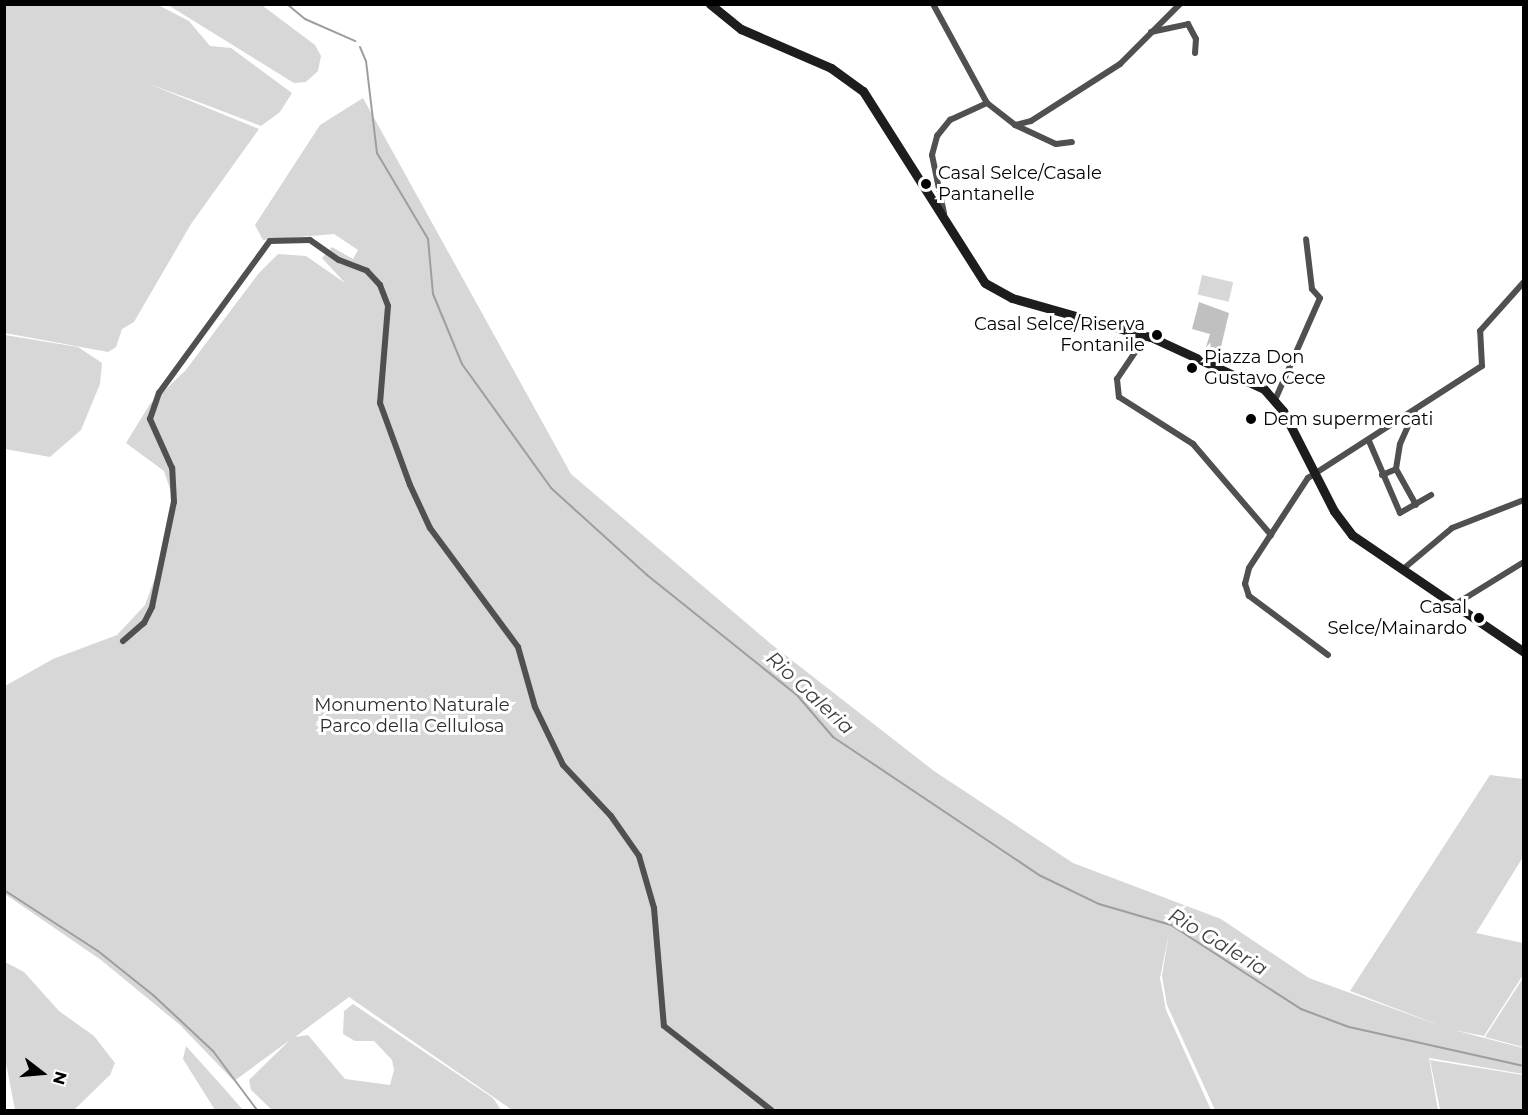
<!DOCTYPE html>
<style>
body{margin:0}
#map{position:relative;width:1528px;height:1115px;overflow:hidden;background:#fff;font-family:Montserrat,sans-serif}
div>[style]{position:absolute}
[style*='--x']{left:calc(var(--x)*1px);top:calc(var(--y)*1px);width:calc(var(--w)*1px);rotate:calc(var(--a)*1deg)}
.green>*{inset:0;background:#d7d7d7;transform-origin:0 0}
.stream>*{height:2px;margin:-1px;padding:0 1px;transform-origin:1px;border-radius:1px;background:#9e9e9e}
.building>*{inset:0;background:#c0c0c0}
.minor>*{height:6px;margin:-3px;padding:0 3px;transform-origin:3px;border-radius:3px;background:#505050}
.secondary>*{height:9px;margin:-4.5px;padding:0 4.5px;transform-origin:4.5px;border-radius:4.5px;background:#1d1d1d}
.dots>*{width:16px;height:16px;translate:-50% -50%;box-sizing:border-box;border:3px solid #fff;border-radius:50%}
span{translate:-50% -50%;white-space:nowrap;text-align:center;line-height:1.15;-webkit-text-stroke:6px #fff;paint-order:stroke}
.poi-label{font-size:18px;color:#000}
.left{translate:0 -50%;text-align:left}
.right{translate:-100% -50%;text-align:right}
.park-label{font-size:18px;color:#2e2e2e}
.water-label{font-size:20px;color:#3f3f3f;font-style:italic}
.frame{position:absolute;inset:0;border:6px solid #000;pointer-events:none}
.north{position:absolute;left:12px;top:1043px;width:60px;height:60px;-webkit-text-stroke:4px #fff;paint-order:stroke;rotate:106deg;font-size:16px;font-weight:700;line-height:24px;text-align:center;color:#000}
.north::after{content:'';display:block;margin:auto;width:21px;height:27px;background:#000;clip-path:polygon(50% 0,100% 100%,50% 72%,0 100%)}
</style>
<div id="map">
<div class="green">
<i style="clip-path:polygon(5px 4px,158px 5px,189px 21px,210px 46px,231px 48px,292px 93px,280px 112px,261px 126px,201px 103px,149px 84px,259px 129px,191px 224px,134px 322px,122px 329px,116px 347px,108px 352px,5px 333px)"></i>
<i style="clip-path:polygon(168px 5px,263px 6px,315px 45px,321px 56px,318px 71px,306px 82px,294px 83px)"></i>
<i style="clip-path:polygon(363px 98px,571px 474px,771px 644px,934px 771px,1073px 863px,1221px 919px,1309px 978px,1444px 1027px,1350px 991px,1490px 775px,1523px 779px,1523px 857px,1476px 933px,1523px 943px,1523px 975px,1484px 1036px,1454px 1030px,1523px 1048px,1523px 1074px,1429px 1058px,1438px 1110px,1215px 1110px,1167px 1005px,1162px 976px,1169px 933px,1160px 978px,1166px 1010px,1211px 1110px,512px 1110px,349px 997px,295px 1037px,308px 1035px,345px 1079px,390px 1085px,394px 1070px,392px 1060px,374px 1041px,355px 1041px,343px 1034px,344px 1011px,353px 1004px,493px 1098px,501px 1110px,272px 1110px,251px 1090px,249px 1080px,290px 1040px,234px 1081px,180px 1025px,101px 960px,5px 894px,5px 686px,53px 659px,117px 635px,145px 605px,156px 575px,172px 495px,164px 471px,126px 443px,150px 404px,185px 371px,259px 273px,278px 254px,306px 256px,345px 283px,322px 258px,332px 247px,353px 259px,358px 250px,334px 234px,263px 240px,255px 225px,320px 125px)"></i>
<i style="left:1202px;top:275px;width:32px;height:20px;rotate:13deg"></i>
<i style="clip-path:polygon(5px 335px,78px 347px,102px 363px,100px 384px,81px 430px,50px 457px,5px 449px)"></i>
<i style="clip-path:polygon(5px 962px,24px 972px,59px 1011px,94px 1036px,115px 1063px,110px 1075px,74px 1110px,15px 1110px,5px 1058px)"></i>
<i style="clip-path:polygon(1523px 978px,1523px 1047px,1485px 1037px)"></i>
<i style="clip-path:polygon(186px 1046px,222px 1086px,243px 1110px,215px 1110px,183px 1059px)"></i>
<i style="clip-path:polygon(1430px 1060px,1523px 1075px,1523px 1110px,1440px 1110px)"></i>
</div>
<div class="stream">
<i style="--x:287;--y:4;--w:23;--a:40"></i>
<i style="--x:305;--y:19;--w:55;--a:23.7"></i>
<i style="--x:360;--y:47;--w:15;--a:67"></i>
<i style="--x:366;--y:61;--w:93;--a:83.2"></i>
<i style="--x:377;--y:153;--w:100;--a:59.3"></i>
<i style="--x:428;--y:239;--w:55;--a:84.8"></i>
<i style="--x:433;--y:294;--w:76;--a:67.5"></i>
<i style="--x:462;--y:364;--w:153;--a:54.3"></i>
<i style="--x:551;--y:488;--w:130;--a:42.2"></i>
<i style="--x:647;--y:575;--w:192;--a:38.7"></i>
<i style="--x:797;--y:695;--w:55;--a:49.4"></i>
<i style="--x:833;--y:737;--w:250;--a:33.8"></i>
<i style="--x:1041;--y:876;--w:64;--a:25.8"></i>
<i style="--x:1099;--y:904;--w:75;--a:16.3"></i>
<i style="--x:1171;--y:925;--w:155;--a:32.9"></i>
<i style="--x:1301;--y:1009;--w:51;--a:20.6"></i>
<i style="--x:1349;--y:1027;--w:179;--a:12.6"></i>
<i style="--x:4;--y:890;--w:112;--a:33"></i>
<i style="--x:98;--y:951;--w:70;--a:38.7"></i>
<i style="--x:153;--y:995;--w:82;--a:43"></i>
<i style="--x:213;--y:1051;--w:74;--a:53.3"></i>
</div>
<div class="building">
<i style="clip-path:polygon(1199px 302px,1229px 313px,1220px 351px,1206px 347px,1210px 334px,1192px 329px)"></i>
</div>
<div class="minor">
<i style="--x:933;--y:4;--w:113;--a:61.4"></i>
<i style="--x:1151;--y:32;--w:38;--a:-12"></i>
<i style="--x:1188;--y:24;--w:17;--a:62"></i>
<i style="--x:1196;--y:39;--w:14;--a:94"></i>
<i style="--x:1015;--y:125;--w:45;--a:24.9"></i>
<i style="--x:1056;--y:144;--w:16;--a:-7"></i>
<i style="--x:944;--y:213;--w:59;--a:-101.7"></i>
<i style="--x:932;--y:155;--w:20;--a:-75"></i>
<i style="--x:937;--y:136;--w:21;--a:-51"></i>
<i style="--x:950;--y:120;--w:41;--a:-24.7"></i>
<i style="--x:987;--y:103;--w:36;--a:38"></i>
<i style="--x:1015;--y:125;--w:16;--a:-14"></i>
<i style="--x:1031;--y:121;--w:106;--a:-32.6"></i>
<i style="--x:1120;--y:64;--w:85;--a:-45"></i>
<i style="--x:1146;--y:336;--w:52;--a:124"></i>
<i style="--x:1117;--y:379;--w:18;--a:84"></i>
<i style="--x:1119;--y:397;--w:88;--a:32.4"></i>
<i style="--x:1193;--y:444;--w:120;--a:49.4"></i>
<i style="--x:1275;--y:400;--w:111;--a:-66.2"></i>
<i style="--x:1320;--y:298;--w:12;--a:-132"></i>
<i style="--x:1312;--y:289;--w:50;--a:-96.8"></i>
<i style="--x:1369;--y:441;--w:78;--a:66.7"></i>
<i style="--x:1400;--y:513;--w:36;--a:-30"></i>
<i style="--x:1396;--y:469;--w:41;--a:60.9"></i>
<i style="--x:1382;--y:475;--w:15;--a:-23"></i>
<i style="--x:1396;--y:469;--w:25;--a:-81"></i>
<i style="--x:1400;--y:444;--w:36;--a:-66"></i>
<i style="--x:1402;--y:570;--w:65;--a:-40"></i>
<i style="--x:1452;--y:528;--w:77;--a:-21.3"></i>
<i style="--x:1454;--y:605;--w:82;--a:-31.6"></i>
<i style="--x:123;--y:641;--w:28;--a:-41"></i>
<i style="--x:144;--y:623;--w:18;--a:-63"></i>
<i style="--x:152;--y:607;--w:107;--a:-78.2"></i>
<i style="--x:174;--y:502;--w:34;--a:-93"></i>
<i style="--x:172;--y:468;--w:54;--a:-114.2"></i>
<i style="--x:150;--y:419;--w:28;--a:-71"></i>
<i style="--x:159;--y:393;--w:188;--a:-53.9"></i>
<i style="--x:270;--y:241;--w:40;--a:-1.4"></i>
<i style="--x:310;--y:240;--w:35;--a:35"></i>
<i style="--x:339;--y:260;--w:30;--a:21"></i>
<i style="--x:367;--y:271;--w:19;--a:47"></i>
<i style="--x:380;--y:285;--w:22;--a:69"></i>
<i style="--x:388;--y:306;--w:97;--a:94.7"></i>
<i style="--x:380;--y:403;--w:87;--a:69.9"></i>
<i style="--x:410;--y:485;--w:47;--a:65.1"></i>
<i style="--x:430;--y:528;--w:148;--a:53.5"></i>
<i style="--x:518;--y:647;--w:62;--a:74.2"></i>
<i style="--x:535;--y:707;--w:64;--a:64.2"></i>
<i style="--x:563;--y:765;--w:70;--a:46.7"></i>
<i style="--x:611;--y:816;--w:49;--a:55"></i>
<i style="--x:639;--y:856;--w:54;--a:73.9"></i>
<i style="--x:654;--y:908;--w:118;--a:85.2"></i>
<i style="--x:664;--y:1026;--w:136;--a:38.1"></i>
<i style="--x:1328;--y:655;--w:99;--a:-143.2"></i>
<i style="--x:1249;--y:596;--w:13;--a:-108"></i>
<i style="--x:1245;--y:584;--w:16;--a:-76"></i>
<i style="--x:1249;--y:568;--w:108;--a:-56.8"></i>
<i style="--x:1308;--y:478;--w:207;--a:-32.8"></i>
<i style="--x:1482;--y:366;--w:35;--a:-93"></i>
<i style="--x:1480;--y:331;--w:66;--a:-48.1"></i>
</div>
<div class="secondary">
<i style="--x:710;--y:4;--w:40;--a:39"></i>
<i style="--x:741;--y:29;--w:98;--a:23.4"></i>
<i style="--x:831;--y:68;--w:39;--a:36"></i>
<i style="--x:863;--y:91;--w:227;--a:57.6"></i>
<i style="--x:985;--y:283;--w:31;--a:29"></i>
<i style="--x:1012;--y:298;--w:147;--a:15.8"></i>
<i style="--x:1153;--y:338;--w:122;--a:24.7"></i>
<i style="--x:1264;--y:389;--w:29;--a:49"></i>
<i style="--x:1283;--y:411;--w:112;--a:63"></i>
<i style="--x:1334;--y:511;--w:30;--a:53"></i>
<i style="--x:1352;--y:535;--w:208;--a:34.2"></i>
</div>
<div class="dots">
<i style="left:926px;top:184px;background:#000"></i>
<i style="left:1157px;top:335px;background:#000"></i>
<i style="left:1192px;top:368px;background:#000"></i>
<i style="left:1251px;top:419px;background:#000"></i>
<i style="left:1479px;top:618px;background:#000"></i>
</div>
<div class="poi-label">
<span class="left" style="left:938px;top:184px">Casal Selce/Casale<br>Pantanelle</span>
<span class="right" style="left:1145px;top:335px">Casal Selce/Riserva<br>Fontanile</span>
<span class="left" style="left:1204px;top:368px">Piazza Don<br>Gustavo Cece</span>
<span class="left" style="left:1263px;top:419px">Dem supermercati</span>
<span class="right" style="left:1467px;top:618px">Casal<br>Selce/Mainardo</span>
</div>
<div class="park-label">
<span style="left:412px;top:716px">Monumento Naturale<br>Parco della Cellulosa</span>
</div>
<div class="water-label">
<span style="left:810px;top:693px;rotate:43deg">Rio Galeria</span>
<span style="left:1218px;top:942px;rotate:31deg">Rio Galeria</span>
</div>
<div class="frame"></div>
<div class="north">N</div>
</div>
